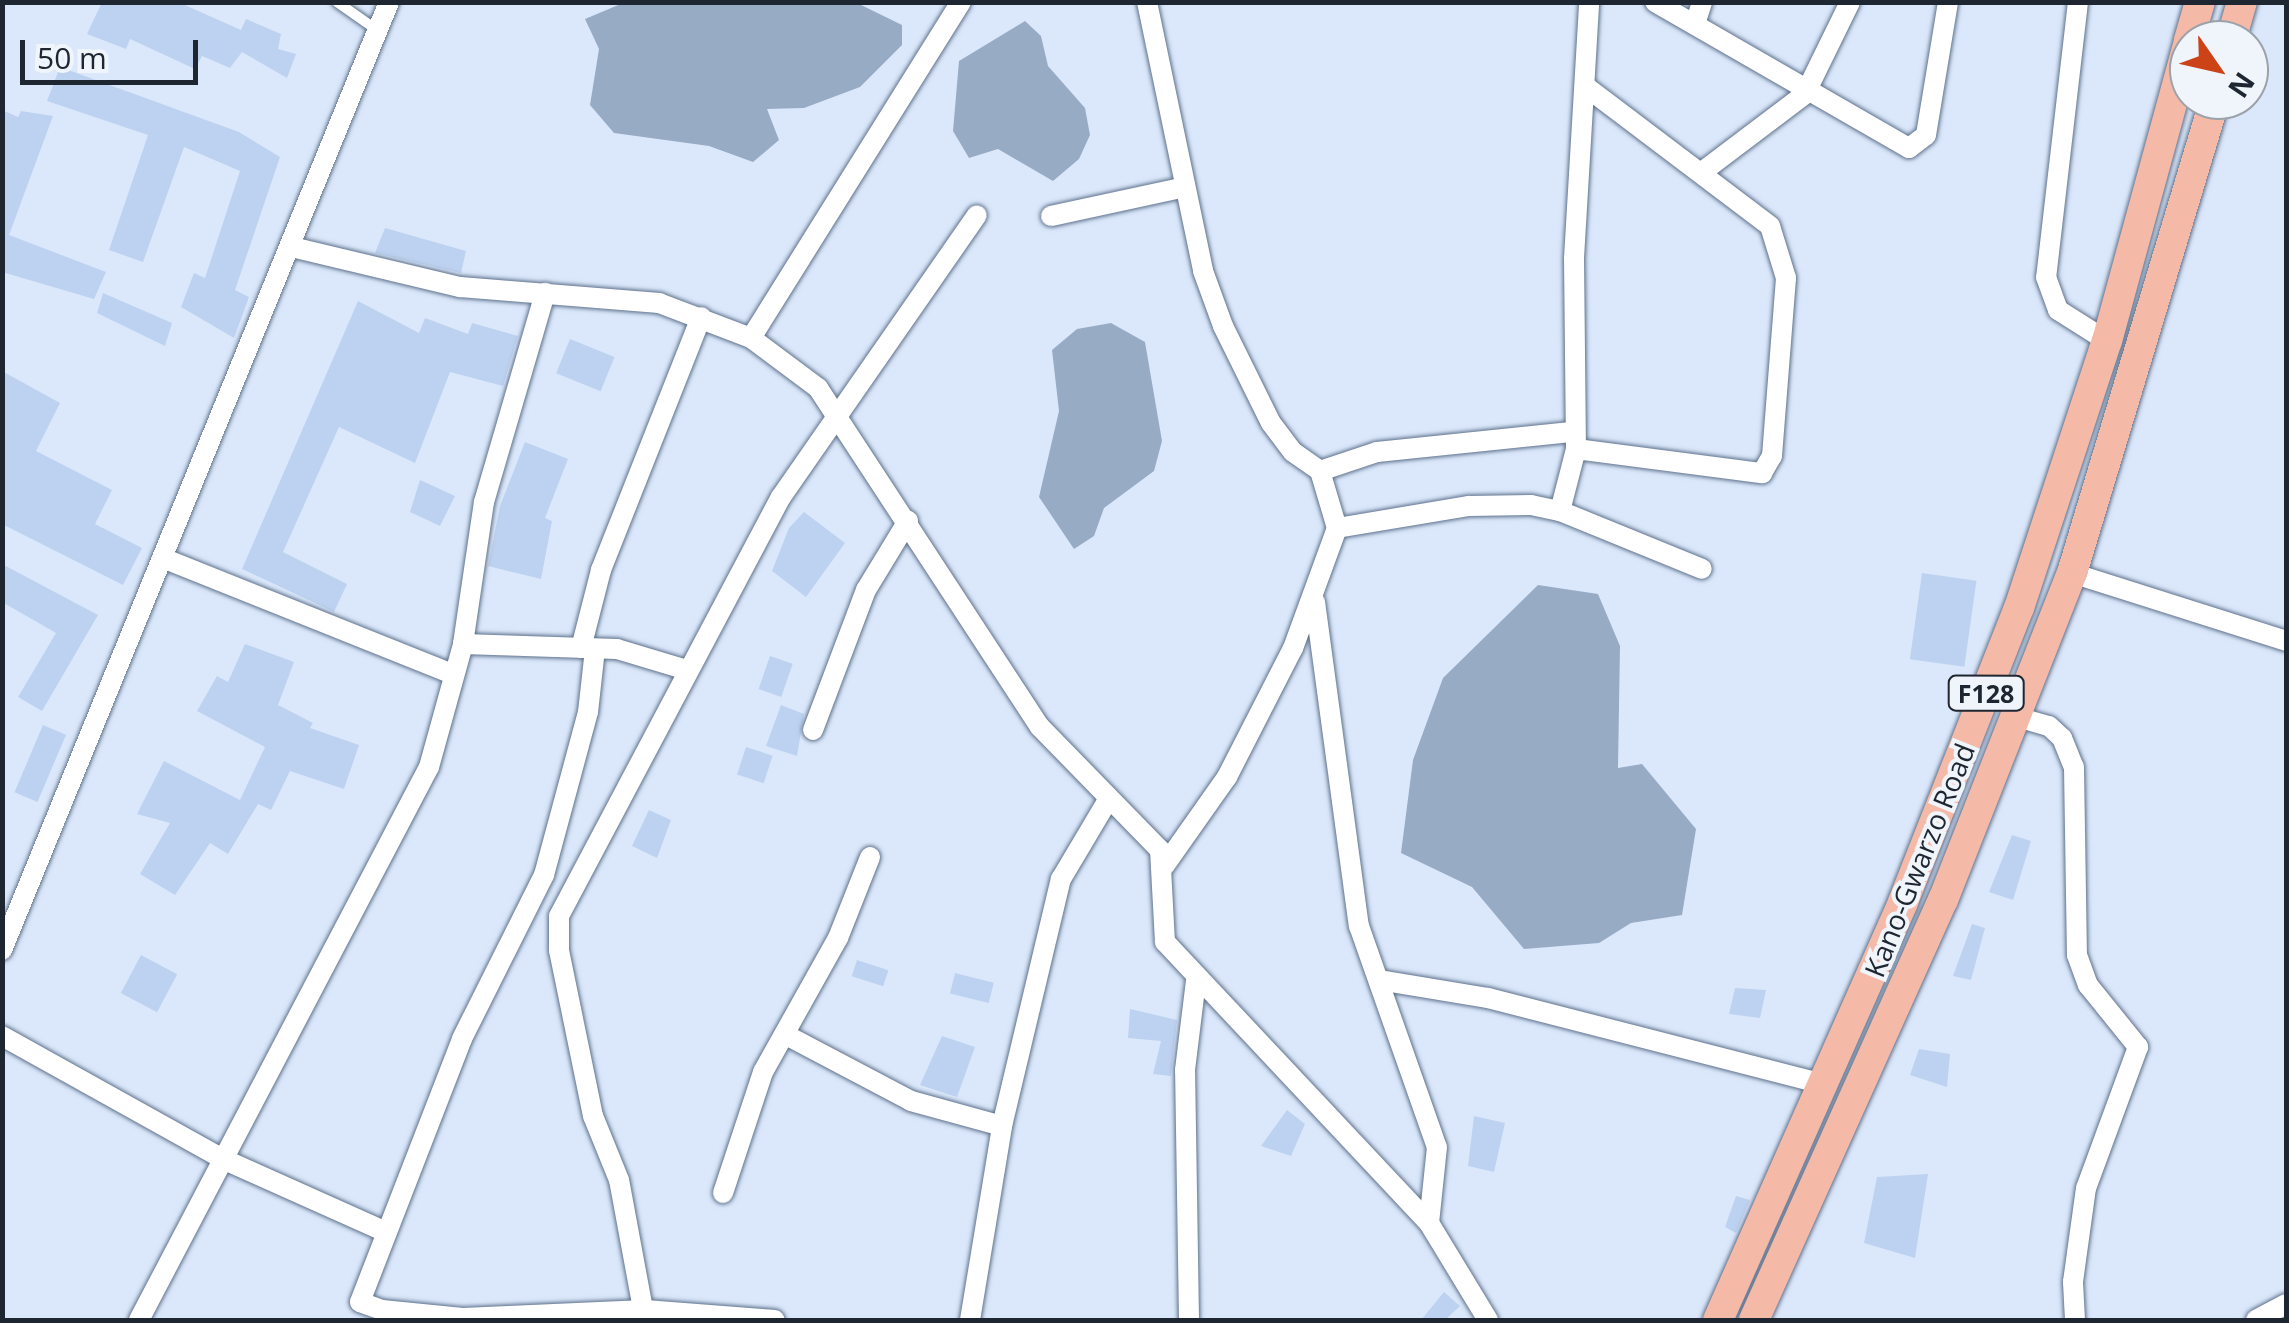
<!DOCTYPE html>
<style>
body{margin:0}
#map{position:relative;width:2289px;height:1323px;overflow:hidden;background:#dbe8fb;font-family:"Open Sans",sans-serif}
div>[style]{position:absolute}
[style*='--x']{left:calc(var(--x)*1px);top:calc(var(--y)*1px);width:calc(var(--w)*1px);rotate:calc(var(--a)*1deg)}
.water>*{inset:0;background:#98abc5}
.building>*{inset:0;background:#bdd2f0;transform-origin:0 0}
.roads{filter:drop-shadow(0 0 2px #5e718c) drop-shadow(0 0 2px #5e718c)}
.lane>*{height:10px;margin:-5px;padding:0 5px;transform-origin:5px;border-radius:5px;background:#fff}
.street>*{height:20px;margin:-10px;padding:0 10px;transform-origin:10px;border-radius:10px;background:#fff}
.primary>*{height:30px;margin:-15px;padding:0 15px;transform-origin:15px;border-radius:15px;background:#f5b9a7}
span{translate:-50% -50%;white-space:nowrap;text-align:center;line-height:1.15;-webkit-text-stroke:8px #f0f5fb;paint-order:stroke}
.shield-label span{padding:2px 8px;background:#f0f5fb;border:2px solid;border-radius:8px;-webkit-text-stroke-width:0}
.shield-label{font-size:25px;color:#1e2631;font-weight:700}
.street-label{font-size:28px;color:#1e2631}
.frame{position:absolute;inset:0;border:5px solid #1e2631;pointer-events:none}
.north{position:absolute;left:2169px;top:20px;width:100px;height:100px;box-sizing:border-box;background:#f0f5fb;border:2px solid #9ca2aa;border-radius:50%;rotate:124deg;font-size:28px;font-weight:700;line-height:40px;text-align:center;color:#1e2631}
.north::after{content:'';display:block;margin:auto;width:35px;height:45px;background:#cb4316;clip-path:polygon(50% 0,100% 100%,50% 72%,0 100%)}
.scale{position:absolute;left:20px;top:40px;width:178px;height:45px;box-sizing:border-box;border:5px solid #1e2631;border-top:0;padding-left:12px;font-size:30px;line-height:35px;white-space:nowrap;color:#1e2631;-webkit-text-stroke:8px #f0f5fb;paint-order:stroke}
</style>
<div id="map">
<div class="water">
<i style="clip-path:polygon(623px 3px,857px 3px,902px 25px,902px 45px,860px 87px,804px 108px,767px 109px,779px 140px,753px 162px,709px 146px,614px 133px,590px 105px,599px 49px,585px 19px)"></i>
<i style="clip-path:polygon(1025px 21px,1041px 36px,1048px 66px,1085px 108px,1090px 135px,1079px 159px,1053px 181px,998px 149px,969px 158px,953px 131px,959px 61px)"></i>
<i style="clip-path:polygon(1111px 323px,1145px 342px,1162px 441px,1154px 471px,1104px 508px,1094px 536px,1074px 549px,1039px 497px,1059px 411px,1052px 350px,1077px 329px)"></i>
<i style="clip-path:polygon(1538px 585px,1598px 594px,1620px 646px,1618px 768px,1642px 764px,1696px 829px,1682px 915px,1631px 923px,1599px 943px,1524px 949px,1472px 887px,1401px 853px,1413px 760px,1443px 678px)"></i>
</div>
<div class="building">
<i style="clip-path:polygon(102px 2px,178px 2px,241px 30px,246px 19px,281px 34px,278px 49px,296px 54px,287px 78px,242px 52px,230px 68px,202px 56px,195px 69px,130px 39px,126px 49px,87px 34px)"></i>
<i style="clip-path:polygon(60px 67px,239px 132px,280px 157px,235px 290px,249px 297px,234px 338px,181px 307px,194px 273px,205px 278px,240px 171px,184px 147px,143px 262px,109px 250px,148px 135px,47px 101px)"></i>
<i style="clip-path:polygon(2px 110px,18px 117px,21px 111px,53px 116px,9px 235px,106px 272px,94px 299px,2px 272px)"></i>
<i style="clip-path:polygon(385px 228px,466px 251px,461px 273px,375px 253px)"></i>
<i style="clip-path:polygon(103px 293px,172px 323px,165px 346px,97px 313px)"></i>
<i style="clip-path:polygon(358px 301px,419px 333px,425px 318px,468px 334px,472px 323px,518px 336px,503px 386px,450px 372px,415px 463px,339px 427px,283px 552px,347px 584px,334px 612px,242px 569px)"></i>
<i style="left:570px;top:339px;width:48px;height:37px;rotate:22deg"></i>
<i style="clip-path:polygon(2px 371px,60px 403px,36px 451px,112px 490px,95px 524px,142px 548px,123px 585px,2px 524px)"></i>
<i style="clip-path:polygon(525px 442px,568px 459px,545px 518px,552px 521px,541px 579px,488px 566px,500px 506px)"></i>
<i style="clip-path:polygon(420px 480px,455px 496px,440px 526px,410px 512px)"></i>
<i style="clip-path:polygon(804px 512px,845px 543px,806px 597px,772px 571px,789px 528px)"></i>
<i style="clip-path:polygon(2px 564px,98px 615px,42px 711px,18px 697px,56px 633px,2px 602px)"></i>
<i style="left:1922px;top:573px;width:55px;height:87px;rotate:8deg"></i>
<i style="clip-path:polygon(245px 644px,294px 662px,278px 705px,313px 723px,310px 728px,359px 745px,344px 789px,290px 771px,271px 810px,258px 804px,228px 854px,210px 843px,175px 895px,140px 874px,170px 823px,137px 814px,164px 761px,240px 800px,265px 747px,197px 711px,217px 676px,228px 682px)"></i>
<i style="left:770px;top:656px;width:24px;height:35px;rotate:19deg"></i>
<i style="clip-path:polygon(781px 705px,804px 714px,797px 756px,766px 746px)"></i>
<i style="left:43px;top:725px;width:25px;height:73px;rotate:23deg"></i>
<i style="left:746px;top:747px;width:28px;height:29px;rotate:18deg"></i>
<i style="clip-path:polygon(649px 810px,671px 820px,657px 858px,632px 846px)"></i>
<i style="clip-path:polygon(2012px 835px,2031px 841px,2013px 900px,1989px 892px)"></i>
<i style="clip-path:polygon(1972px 924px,1985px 928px,1971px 980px,1953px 976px)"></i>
<i style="left:141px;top:955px;width:41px;height:43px;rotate:28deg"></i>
<i style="left:857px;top:960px;width:33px;height:17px;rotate:18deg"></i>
<i style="left:955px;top:973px;width:40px;height:21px;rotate:14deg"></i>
<i style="clip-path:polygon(1735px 988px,1766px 990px,1760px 1018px,1729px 1014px)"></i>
<i style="clip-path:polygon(1130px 1009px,1177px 1020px,1171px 1076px,1153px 1074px,1161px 1041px,1128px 1038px)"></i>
<i style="clip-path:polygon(942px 1036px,975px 1047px,957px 1097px,920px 1085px)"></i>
<i style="clip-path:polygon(1919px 1049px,1950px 1054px,1947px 1087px,1910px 1075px)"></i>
<i style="clip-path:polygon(1287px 1110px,1305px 1124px,1291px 1156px,1261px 1146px)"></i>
<i style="clip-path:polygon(1474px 1116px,1505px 1123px,1494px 1172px,1468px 1166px)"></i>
<i style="clip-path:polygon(1928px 1174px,1915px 1258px,1864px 1243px,1877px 1177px)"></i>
<i style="clip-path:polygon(1736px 1196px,1750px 1200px,1736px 1233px,1725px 1227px)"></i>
<i style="clip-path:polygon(1444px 1292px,1460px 1306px,1445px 1320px,1421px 1320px)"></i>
</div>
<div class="roads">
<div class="lane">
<i style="--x:337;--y:2;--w:49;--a:35"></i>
</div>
<div class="street">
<i style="--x:1147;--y:2;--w:275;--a:78.2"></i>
<i style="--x:1203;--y:271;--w:59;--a:70"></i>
<i style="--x:1223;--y:326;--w:108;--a:63.7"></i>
<i style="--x:1271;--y:423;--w:36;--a:53"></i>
<i style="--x:1293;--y:452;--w:33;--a:35"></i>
<i style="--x:1320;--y:471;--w:59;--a:73.4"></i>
<i style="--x:1337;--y:528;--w:128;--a:110.1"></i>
<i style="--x:1293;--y:648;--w:145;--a:117.1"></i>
<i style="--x:1227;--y:777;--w:108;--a:125.2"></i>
<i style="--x:1655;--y:2;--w:293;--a:29.9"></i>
<i style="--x:1909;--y:148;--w:21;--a:-37"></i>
<i style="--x:1926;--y:135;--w:135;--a:-80.6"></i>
<i style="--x:2078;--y:2;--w:277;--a:96.6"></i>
<i style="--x:2046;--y:277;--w:35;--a:70"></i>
<i style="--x:2058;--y:310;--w:58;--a:32.3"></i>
<i style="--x:1695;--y:24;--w:23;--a:-72"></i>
<i style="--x:1702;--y:172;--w:129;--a:-37.1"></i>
<i style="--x:1805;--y:94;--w:102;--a:-63.9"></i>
<i style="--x:1051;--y:216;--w:137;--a:-12.2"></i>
<i style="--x:292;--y:247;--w:173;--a:13.4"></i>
<i style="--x:460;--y:287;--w:200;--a:4.6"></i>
<i style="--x:659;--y:303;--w:98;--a:20.8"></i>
<i style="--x:751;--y:338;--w:84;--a:36.7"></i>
<i style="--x:818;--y:388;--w:405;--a:56.8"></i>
<i style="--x:1040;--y:727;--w:172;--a:45.7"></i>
<i style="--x:1160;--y:850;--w:92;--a:86.9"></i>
<i style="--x:1165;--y:942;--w:386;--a:46.8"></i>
<i style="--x:1429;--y:1223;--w:114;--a:58.7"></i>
<i style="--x:751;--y:338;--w:396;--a:-58"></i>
<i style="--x:1576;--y:449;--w:188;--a:7.4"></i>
<i style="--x:1762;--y:473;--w:20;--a:-60"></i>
<i style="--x:1772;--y:456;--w:179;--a:-85.5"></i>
<i style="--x:1786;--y:278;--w:54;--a:-107.1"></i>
<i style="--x:1770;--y:226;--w:232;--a:-142.9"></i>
<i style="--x:1320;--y:471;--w:60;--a:-18.4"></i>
<i style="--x:1377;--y:452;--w:195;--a:-5.9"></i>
<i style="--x:1560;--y:511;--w:64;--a:-75.5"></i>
<i style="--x:1576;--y:449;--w:191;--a:-90.6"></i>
<i style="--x:1574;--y:258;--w:256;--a:-86.6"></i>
<i style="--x:1337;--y:528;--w:134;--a:-9.5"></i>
<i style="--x:1469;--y:506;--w:62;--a:-0.9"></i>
<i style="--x:1531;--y:505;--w:30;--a:12"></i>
<i style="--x:1560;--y:511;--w:153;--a:22.2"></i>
<i style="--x:165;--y:559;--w:309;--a:21.8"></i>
<i style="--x:2072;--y:573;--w:225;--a:17.6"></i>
<i style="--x:1315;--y:602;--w:327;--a:82.3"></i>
<i style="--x:1359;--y:926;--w:234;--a:70.6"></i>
<i style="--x:1437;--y:1147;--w:76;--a:96"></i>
<i style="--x:463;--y:644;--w:154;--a:1.9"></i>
<i style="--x:617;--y:649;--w:73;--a:16.7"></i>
<i style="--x:581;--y:648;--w:81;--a:-75.6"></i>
<i style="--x:601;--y:570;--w:272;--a:-68.4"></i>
<i style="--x:595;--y:649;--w:63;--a:96.3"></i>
<i style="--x:588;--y:712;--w:169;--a:105.1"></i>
<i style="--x:544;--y:875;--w:183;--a:116.6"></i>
<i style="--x:462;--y:1039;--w:282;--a:111.2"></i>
<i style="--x:360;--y:1302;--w:23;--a:20"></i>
<i style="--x:382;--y:1310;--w:81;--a:5.6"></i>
<i style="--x:463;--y:1318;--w:182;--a:-2.5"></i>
<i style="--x:645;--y:1310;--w:130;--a:4.4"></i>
<i style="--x:2017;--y:717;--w:33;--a:16"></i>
<i style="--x:2049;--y:726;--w:18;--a:43"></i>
<i style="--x:2062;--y:738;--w:31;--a:68"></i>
<i style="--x:2074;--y:767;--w:188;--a:89.1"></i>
<i style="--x:2077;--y:955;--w:32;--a:70"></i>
<i style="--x:2088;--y:985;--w:80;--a:51.1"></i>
<i style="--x:2138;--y:1047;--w:150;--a:110.2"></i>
<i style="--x:2086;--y:1188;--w:95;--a:97.9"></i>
<i style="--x:2073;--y:1282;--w:38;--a:87"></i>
<i style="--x:813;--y:730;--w:150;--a:-69.3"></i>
<i style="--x:866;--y:590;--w:81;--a:-58.7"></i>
<i style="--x:2;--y:950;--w:1024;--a:-67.79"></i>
<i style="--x:1379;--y:980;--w:110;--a:9.4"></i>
<i style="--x:1488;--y:998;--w:345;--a:14.4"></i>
<i style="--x:786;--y:1035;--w:141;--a:27.8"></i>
<i style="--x:911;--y:1101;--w:94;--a:15.4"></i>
<i style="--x:2;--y:1036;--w:255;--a:29.1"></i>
<i style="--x:225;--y:1160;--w:174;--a:24.1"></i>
<i style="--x:723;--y:1193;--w:127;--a:-71.7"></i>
<i style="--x:763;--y:1072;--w:154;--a:-60.8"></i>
<i style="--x:838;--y:938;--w:87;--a:-68.4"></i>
<i style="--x:139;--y:1320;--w:624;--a:-62.33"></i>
<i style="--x:429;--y:767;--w:128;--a:-74.5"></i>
<i style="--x:463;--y:644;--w:144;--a:-81.6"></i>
<i style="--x:484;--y:502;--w:218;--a:-73.7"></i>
<i style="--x:645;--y:1320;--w:142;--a:-100.5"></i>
<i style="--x:619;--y:1180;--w:69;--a:-112.1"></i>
<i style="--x:593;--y:1116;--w:169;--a:-101.6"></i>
<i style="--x:559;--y:950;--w:34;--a:-90"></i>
<i style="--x:559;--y:916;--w:474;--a:-62.1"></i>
<i style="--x:781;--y:497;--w:343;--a:-55.2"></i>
<i style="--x:970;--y:1320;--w:197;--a:-80.6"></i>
<i style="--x:1002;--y:1126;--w:254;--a:-76.6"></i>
<i style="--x:1061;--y:879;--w:92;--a:-59.3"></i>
<i style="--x:1189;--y:1320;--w:250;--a:-90.9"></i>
<i style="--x:1185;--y:1070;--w:91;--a:-83"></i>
<i style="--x:2256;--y:1320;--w:34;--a:-28"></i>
</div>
<div class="primary">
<i style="--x:2189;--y:40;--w:40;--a:-74"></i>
<i style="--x:2231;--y:40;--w:40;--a:-74"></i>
<i style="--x:1718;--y:1320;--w:457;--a:-66.1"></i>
<i style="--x:1903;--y:902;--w:316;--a:-68.5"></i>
<i style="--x:2019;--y:608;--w:281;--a:-71.8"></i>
<i style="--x:2107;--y:341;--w:310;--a:-74.7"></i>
<i style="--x:1754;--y:1320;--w:461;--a:-65.8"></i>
<i style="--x:1943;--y:900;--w:352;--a:-68.5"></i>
<i style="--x:2072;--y:573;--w:494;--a:-73.2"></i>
</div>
</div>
<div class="shield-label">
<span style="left:1986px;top:693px">F128</span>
</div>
<div class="street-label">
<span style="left:1919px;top:860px;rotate:-68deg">Kano-Gwarzo Road</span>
</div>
<div class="frame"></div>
<div class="north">N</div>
<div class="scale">50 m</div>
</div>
